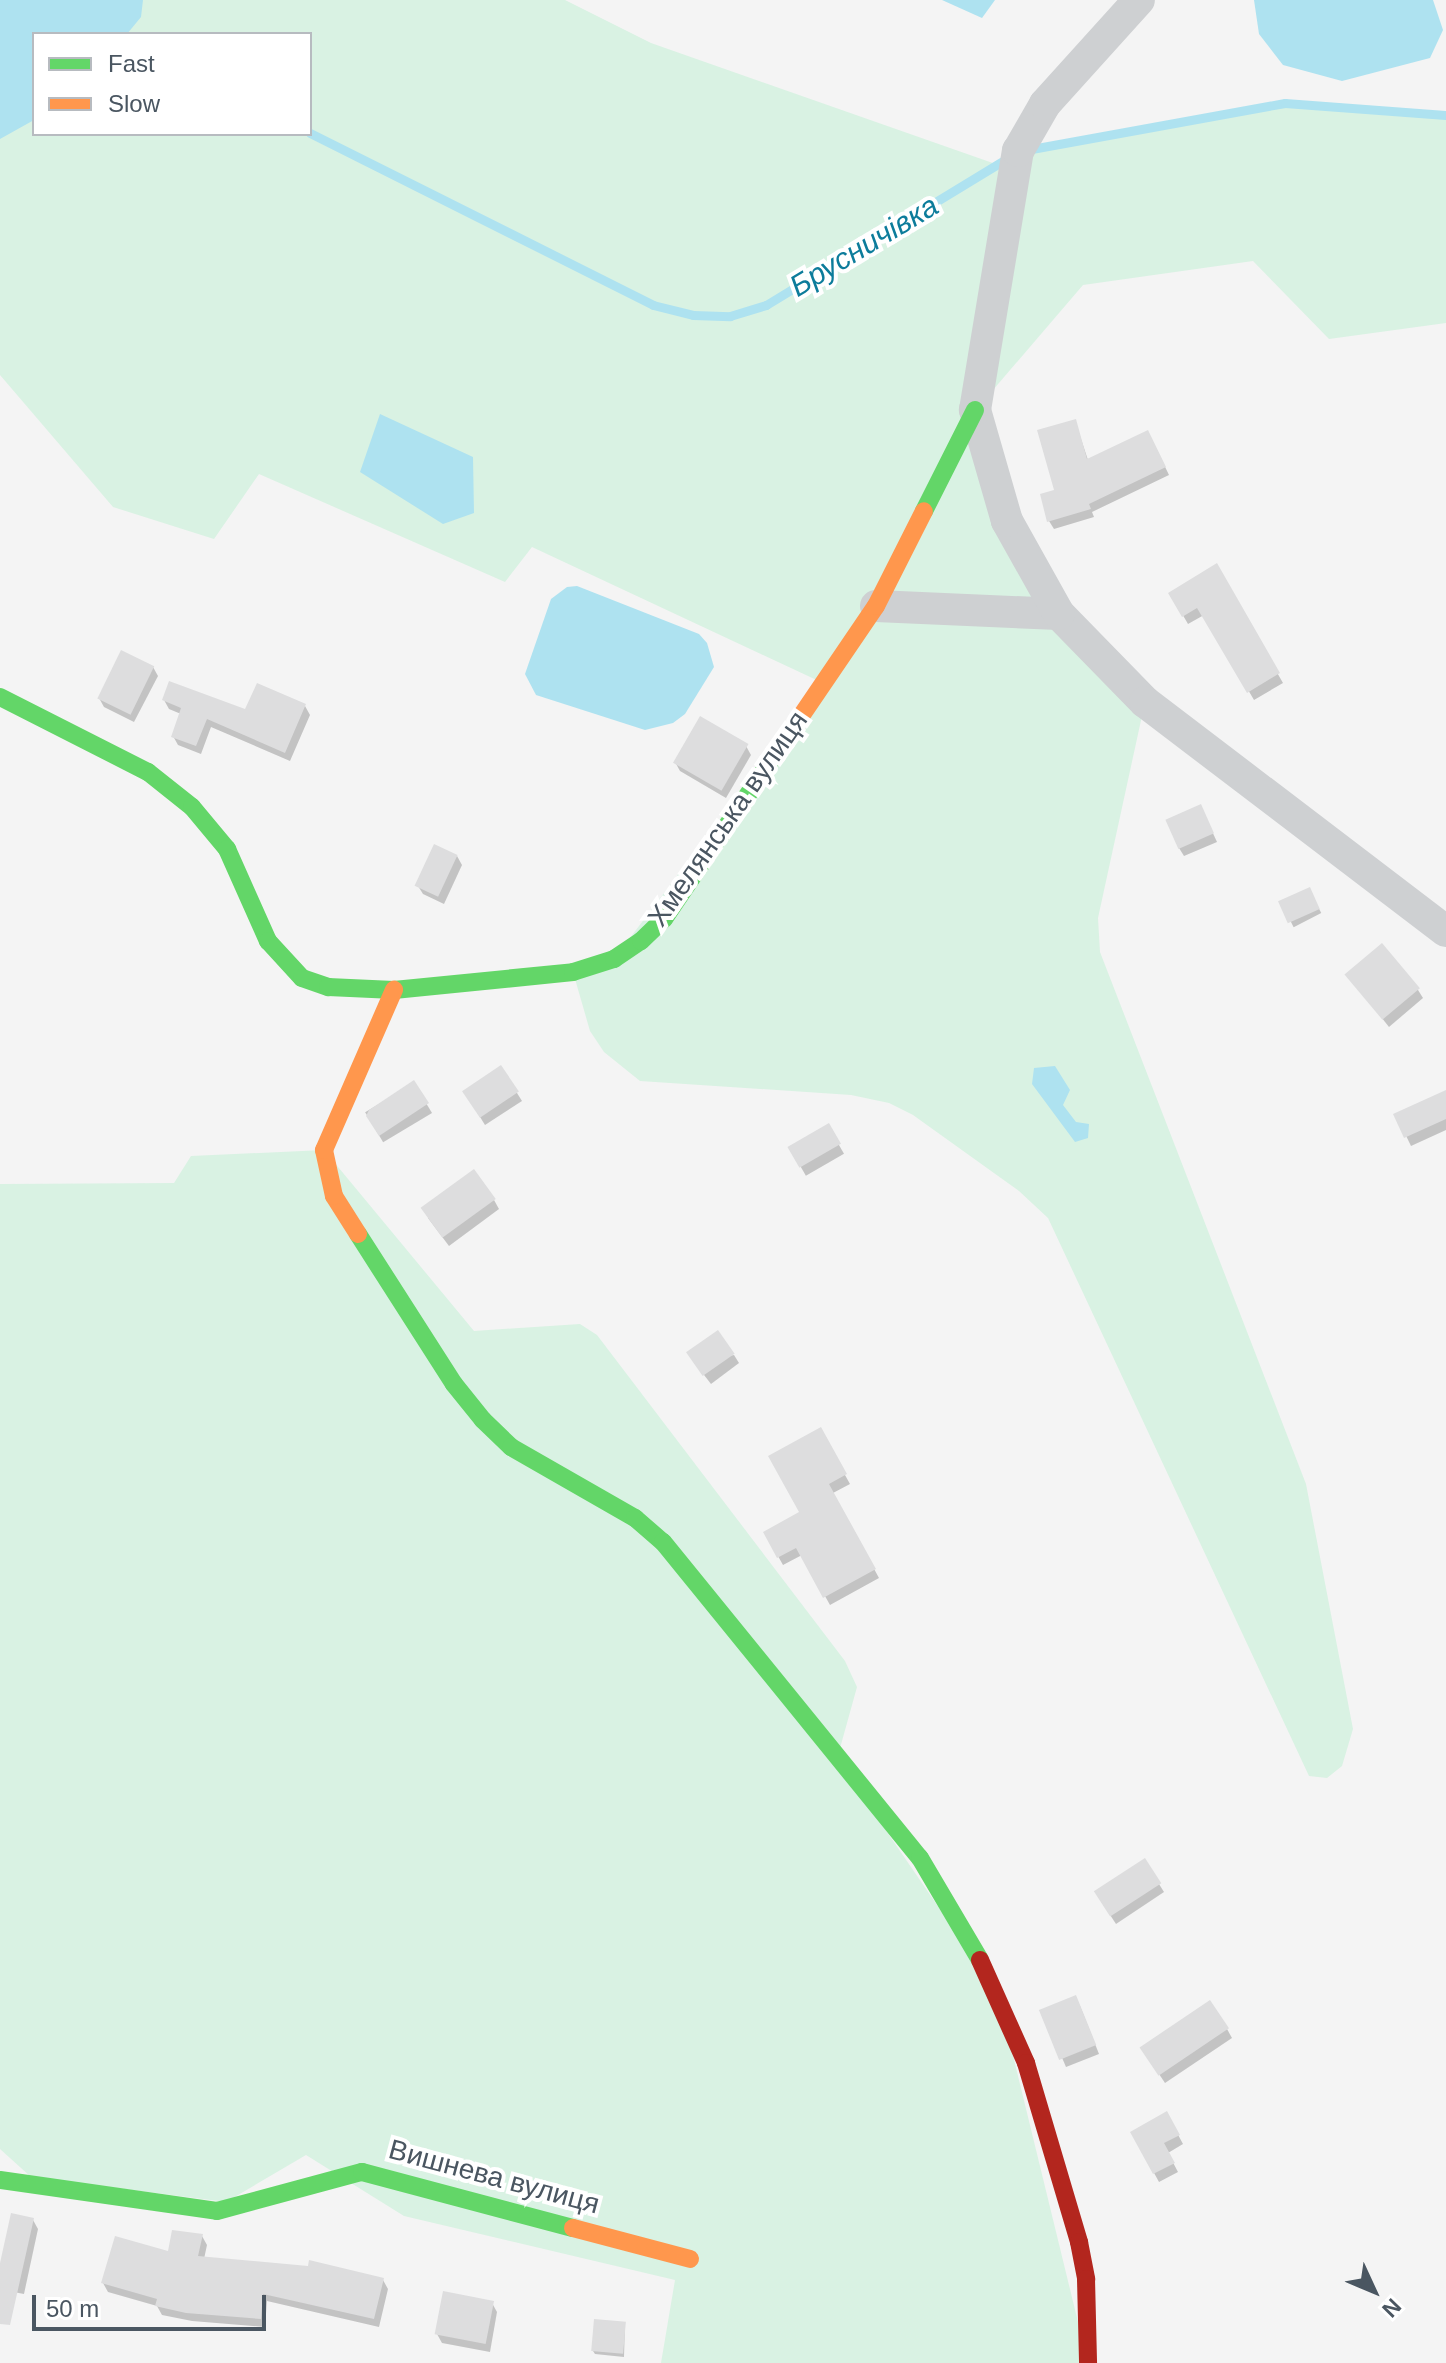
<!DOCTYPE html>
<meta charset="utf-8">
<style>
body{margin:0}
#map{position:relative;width:1446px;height:2363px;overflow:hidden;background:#f4f4f4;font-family:Arial,sans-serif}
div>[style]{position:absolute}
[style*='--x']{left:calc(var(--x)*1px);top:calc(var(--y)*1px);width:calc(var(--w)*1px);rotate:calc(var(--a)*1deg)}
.green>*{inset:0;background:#d9f2e3}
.water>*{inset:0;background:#aee2f0}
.shadow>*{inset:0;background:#0003;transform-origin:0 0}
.stream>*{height:9px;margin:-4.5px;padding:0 4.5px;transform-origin:4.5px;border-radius:4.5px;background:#aee2f0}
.building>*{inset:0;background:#ddddde;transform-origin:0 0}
.street>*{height:32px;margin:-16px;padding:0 16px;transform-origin:16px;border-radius:16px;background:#ced0d2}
.fast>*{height:18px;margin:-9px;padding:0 9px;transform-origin:9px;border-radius:9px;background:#63d668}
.slow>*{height:18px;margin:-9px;padding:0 9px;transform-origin:9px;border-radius:9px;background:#ff974d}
.jam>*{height:18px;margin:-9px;padding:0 9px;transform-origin:9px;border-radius:9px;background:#b3261e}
span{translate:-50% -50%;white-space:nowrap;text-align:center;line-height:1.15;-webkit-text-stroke:8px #fff;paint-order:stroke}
.street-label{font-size:28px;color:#4a5661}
.water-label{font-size:30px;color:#0c7c9b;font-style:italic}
.legend{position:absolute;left:32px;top:32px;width:280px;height:104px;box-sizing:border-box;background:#fff;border:2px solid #b7bbc0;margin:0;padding:10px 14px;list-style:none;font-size:24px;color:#4a5661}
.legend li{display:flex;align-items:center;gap:16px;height:40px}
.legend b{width:40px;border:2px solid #b7bbc0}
.north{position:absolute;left:1334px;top:2251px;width:80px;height:80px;-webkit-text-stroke:6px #fff;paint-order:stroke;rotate:134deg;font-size:22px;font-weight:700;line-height:32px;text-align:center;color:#4a5661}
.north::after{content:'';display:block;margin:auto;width:28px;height:36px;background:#4a5661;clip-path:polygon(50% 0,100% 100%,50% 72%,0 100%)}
.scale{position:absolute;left:32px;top:2295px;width:234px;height:36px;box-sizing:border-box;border:4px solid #4a5661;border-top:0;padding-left:10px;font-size:24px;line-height:28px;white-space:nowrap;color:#4a5661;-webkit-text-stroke:6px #fff;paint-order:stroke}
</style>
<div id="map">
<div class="green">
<i style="clip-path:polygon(evenodd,0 0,565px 0,651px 43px,1007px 168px,1018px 151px,1285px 103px,1446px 117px,1446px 323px,1329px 339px,1253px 261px,1083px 285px,975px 411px,1007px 521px,1145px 702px,1098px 918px,1100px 952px,1306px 1484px,1353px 1729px,1342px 1766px,1327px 1778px,1309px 1776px,1048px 1218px,1019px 1191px,913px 1115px,889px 1103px,851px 1095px,640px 1081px,604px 1052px,590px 1031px,573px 972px,614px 959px,823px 683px,532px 547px,505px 582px,259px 474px,214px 539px,113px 507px,0 375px,0 0,34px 34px,310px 34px,310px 134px,34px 134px,34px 34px)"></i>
<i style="clip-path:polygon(324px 1150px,474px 1331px,580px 1324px,597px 1335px,845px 1661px,857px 1687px,837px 1759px,998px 1994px,1088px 2363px,661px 2363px,675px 2280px,404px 2216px,306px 2155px,226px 2202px,31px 2177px,0 2149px,0 1184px,174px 1183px,191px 1156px)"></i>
</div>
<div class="water">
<i style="clip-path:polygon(0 0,143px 0,141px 17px,127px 34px,34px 34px,34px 120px,0 139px)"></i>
<i style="clip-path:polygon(942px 0,995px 0,982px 18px)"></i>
<i style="clip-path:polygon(1254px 0,1433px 0,1443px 30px,1430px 58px,1342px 81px,1283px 65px,1259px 34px)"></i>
<i style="clip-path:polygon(380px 414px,473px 457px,474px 513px,443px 524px,360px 472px)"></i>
<i style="clip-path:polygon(577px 586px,699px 634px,707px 643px,714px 667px,685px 714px,673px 723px,645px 730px,536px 695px,525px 674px,551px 599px,567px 587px)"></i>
<i style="clip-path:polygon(1055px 1066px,1070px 1090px,1063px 1105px,1076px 1122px,1089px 1124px,1088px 1138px,1075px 1142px,1032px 1084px,1034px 1068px)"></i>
</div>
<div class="shadow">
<i style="clip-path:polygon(1075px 421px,1088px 460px,1152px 440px,1169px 475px,1092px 512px,1094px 517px,1054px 529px,1049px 521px)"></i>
<i style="clip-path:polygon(1216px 566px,1283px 683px,1254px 700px,1204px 615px,1188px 624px,1170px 593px)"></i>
<i style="clip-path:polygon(153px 667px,158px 676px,134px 722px,104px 707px,99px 698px)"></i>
<i style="clip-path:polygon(164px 700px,246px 712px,305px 706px,310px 715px,290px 761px,211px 727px,201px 754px,178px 745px,173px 736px,181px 714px,169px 709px)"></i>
<i style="clip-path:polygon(746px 746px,751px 755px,726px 798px,680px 771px,675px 762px)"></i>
<i style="clip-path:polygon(1205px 816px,1217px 842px,1184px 856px,1179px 848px)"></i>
<i style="clip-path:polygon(457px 856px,462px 865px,444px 904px,423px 894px,418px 886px)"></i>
<i style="left:1309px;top:889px;width:27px;height:31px;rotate:63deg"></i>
<i style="clip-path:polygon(1348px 975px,1418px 990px,1423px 998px,1389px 1027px)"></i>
<i style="left:414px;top:1083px;width:35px;height:57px;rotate:59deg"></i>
<i style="clip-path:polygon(464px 1091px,517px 1093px,522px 1101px,485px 1125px)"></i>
<i style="clip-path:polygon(1446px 1092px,1446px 1130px,1411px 1146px,1396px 1115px)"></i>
<i style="left:828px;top:1126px;width:32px;height:44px;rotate:60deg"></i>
<i style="clip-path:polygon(494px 1200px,499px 1209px,449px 1246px,428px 1218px)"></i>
<i style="clip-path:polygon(734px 1355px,739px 1363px,711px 1384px,694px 1362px)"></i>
<i style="clip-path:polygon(820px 1430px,850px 1484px,833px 1493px,879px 1578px,830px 1605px,802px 1555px,783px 1565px,765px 1533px,802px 1513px)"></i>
<i style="clip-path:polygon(1159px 1884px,1164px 1892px,1116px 1924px,1101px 1901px)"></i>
<i style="clip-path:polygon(1080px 2006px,1099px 2054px,1066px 2067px,1042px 2011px)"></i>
<i style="clip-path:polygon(1227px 2029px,1232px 2038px,1165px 2083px,1147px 2056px)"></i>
<i style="clip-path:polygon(1167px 2114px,1183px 2144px,1168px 2153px,1178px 2172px,1159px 2182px,1132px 2133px)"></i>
<i style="clip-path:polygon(33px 2220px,38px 2229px,24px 2294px,3px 2290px,0 2273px)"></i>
<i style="clip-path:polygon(202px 2236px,207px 2245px,204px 2259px,383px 2280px,388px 2289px,379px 2327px,267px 2301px,265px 2327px,192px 2321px,162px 2315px,157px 2306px,108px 2292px,103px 2283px)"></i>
<i style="clip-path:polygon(492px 2303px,497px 2312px,490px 2352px,442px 2343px,437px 2334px)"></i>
<i style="clip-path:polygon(625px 2324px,624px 2357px,595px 2354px,593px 2351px)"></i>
</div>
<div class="stream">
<i style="--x:310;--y:133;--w:384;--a:26.6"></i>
<i style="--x:653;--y:305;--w:41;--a:14"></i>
<i style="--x:693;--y:315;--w:37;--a:2"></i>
<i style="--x:730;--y:316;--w:38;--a:-17"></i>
<i style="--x:766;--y:305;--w:285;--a:-31.3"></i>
<i style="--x:1026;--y:150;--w:263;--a:-10.3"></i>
<i style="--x:1285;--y:103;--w:161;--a:4.3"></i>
</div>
<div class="building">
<i style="clip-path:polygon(1076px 419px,1087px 459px,1148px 430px,1166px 467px,1089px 504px,1091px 509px,1047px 522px,1040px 494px,1054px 490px,1037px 430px)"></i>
<i style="clip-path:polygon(1217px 563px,1280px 673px,1247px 693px,1197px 608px,1182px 617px,1168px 593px)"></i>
<i style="left:121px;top:650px;width:37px;height:54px;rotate:26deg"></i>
<i style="clip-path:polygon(169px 681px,245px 709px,257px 683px,306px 704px,285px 753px,207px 719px,196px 746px,171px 737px,181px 708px,162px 700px)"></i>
<i style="left:700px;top:716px;width:56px;height:54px;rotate:30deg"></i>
<i style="left:1201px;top:804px;width:32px;height:39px;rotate:66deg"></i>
<i style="left:434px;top:844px;width:26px;height:46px;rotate:25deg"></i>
<i style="left:1310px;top:887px;width:24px;height:35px;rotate:66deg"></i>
<i style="left:1382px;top:943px;width:59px;height:49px;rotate:50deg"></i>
<i style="left:501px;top:1065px;width:32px;height:47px;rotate:56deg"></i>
<i style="clip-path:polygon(414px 1080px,429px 1103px,379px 1136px,366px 1116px,369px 1110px)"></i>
<i style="clip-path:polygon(1446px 1090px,1446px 1119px,1404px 1138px,1393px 1114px)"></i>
<i style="left:829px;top:1123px;width:24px;height:48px;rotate:60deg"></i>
<i style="left:474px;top:1169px;width:37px;height:66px;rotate:54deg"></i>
<i style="left:718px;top:1330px;width:29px;height:39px;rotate:55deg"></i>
<i style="clip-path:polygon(821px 1427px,847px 1474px,829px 1484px,876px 1569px,823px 1598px,796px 1548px,777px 1558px,763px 1532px,799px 1512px,768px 1456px)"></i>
<i style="left:1145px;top:1858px;width:30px;height:61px;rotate:57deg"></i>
<i style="left:1076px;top:1995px;width:54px;height:40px;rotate:68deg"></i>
<i style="left:1210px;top:2000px;width:34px;height:85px;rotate:56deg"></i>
<i style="clip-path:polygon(1167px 2111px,1180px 2135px,1164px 2143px,1175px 2163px,1153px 2174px,1130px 2132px)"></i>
<i style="clip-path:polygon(11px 2213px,34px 2218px,10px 2325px,0 2324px,0 2263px)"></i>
<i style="clip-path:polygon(172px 2230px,203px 2234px,198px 2256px,308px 2266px,309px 2260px,384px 2278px,374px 2319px,263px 2294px,261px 2319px,186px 2313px,155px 2306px,157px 2299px,101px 2283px,115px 2236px,168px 2251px)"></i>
<i style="left:443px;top:2291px;width:52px;height:44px;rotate:11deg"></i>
<i style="left:594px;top:2319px;width:32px;height:32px;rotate:5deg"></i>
</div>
<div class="street">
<i style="--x:876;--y:606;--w:183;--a:2.5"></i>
<i style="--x:1059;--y:614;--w:123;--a:45.7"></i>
<i style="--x:1145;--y:702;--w:378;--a:37.3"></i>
<i style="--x:1059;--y:614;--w:107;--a:-119.2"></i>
<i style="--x:1007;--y:521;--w:116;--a:-106.1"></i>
<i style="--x:975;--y:410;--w:263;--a:-80.6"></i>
<i style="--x:1018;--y:151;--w:54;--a:-60.1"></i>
<i style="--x:1045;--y:104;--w:140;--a:-47.9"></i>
</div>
<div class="fast">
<i style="--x:924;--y:511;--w:113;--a:-63.2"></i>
<i style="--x:0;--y:697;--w:166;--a:26.9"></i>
<i style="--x:148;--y:772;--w:56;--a:38.5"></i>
<i style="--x:192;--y:807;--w:55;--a:50.2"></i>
<i style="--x:227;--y:849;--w:101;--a:66"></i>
<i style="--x:268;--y:941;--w:50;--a:47.4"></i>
<i style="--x:302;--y:978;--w:28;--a:19"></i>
<i style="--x:328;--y:987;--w:66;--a:2.6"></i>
<i style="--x:394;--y:990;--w:180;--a:-5.7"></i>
<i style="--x:573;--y:972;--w:43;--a:-17.6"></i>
<i style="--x:614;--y:959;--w:32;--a:-34"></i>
<i style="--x:641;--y:941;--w:32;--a:-44"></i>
<i style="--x:664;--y:919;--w:204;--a:-56"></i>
<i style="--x:358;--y:1234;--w:178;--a:57.4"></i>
<i style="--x:454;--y:1384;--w:46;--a:51.1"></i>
<i style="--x:483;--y:1420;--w:39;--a:44"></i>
<i style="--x:511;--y:1447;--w:143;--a:29.8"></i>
<i style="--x:635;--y:1518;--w:37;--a:41"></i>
<i style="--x:663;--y:1542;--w:407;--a:50.9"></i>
<i style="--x:920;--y:1858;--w:118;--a:59.5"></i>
<i style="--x:0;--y:2180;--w:219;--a:8.1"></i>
<i style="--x:217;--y:2211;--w:150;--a:-15.1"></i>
<i style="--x:362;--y:2172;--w:218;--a:14.9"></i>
</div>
<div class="slow">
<i style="--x:778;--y:750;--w:174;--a:-55.8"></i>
<i style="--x:876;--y:606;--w:106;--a:-63.2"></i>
<i style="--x:358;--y:1234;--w:45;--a:-122.3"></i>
<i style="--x:334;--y:1196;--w:47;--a:-102.3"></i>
<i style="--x:324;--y:1150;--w:175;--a:-66.4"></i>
<i style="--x:573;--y:2228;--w:121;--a:14.8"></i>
</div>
<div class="jam">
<i style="--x:980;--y:1960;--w:113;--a:65.9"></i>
<i style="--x:1026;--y:2063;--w:187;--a:73.5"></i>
<i style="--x:1079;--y:2242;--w:38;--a:79"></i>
<i style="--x:1086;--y:2279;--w:84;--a:88.6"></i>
</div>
<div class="street-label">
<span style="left:728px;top:819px;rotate:-55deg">Хмелянська вулиця</span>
<span style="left:494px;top:2177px;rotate:15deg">Вишнева вулиця</span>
</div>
<div class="water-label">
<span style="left:864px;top:246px;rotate:-31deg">Брусничівка</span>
</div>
<ul class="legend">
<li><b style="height:10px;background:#63d668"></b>Fast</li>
<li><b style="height:10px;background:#ff974d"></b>Slow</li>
</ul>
<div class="north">N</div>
<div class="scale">50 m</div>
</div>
